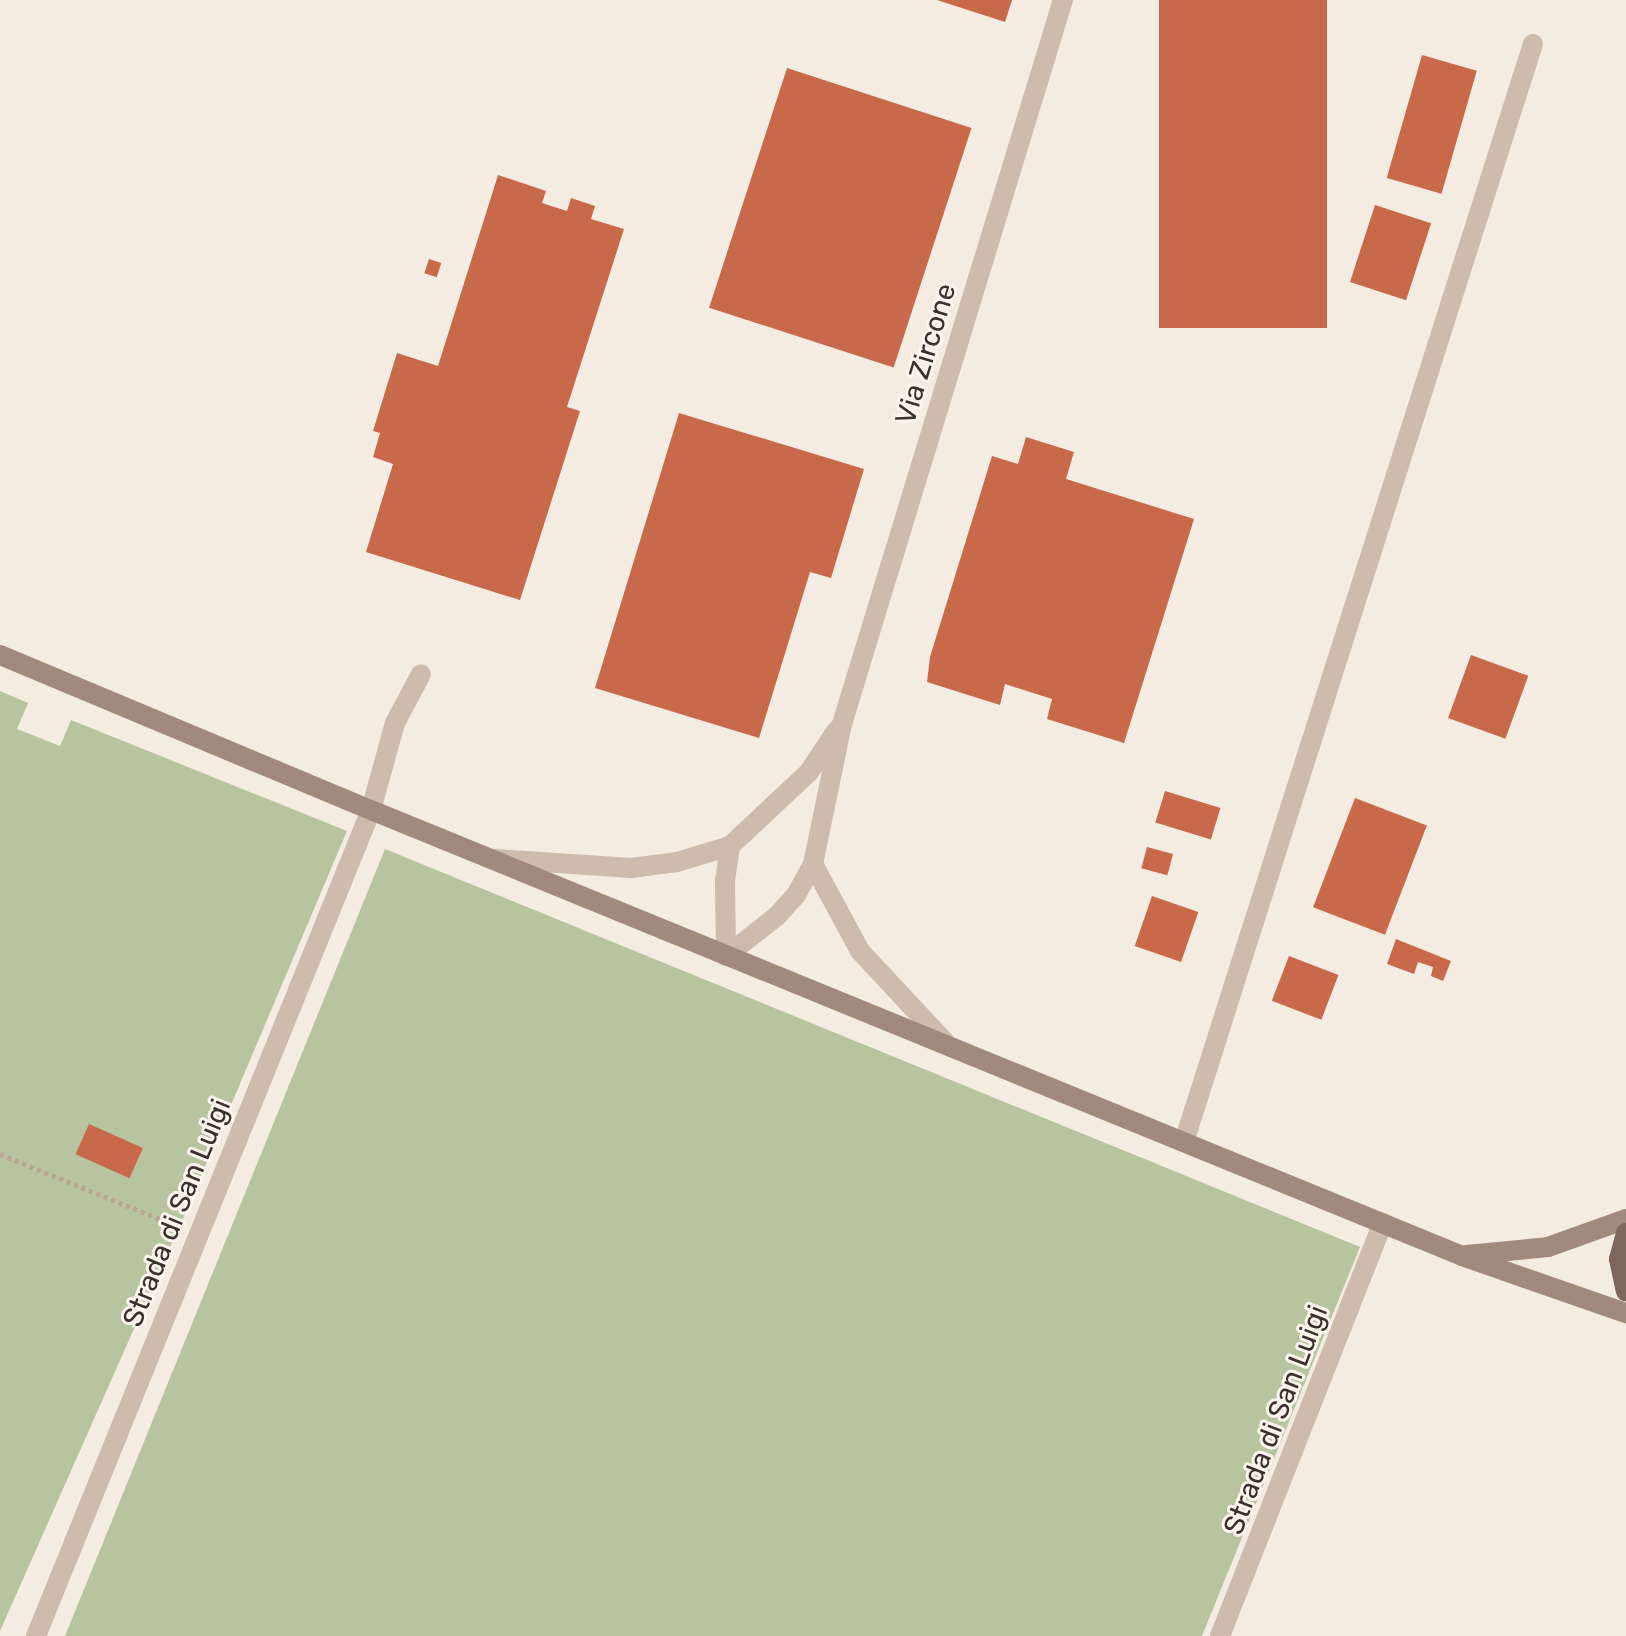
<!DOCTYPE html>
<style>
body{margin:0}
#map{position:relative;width:1626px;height:1636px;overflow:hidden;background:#f4ebe1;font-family:Rubik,sans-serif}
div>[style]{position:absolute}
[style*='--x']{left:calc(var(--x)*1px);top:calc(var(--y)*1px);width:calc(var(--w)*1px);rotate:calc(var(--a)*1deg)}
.green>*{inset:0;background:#b8c4a0}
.building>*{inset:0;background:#c8694b;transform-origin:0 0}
.path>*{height:5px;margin-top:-2.5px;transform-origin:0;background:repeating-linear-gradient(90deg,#b9a596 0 4px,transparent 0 8px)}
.lane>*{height:20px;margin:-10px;padding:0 10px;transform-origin:10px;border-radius:10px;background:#cdbbac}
.street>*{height:20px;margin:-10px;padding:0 10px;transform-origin:10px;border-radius:10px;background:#cdbbac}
.secondary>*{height:20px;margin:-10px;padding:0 10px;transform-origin:10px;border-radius:10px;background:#a18a7d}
.primary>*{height:20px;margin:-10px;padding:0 10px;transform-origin:10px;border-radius:10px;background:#7d675c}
span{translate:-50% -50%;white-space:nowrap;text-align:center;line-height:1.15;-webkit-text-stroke:6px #fbf5ee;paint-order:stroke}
.street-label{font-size:28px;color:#3b302b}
</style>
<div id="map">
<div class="green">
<i style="clip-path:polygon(0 691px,28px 703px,17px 729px,60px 746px,71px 720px,347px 831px,184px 1216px,0 1631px)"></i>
<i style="clip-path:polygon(385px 849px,1360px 1247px,1202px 1636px,65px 1636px)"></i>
</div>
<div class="building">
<i style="clip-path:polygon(937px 0,1012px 0,1005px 22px)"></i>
<i style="left:1159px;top:0;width:168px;height:328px"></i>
<i style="left:1422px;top:55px;width:57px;height:128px;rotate:16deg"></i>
<i style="left:787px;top:68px;width:194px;height:252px;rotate:18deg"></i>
<i style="clip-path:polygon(498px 175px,546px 191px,542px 203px,567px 211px,571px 198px,595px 206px,591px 219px,624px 229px,567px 407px,580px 411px,520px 600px,366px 552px,393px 464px,373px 457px,380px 433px,373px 431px,397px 353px,438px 366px)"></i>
<i style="left:1375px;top:205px;width:59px;height:81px;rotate:18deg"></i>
<i style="left:429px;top:259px;width:13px;height:15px;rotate:18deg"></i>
<i style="clip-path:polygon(679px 413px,864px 469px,831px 578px,810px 572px,759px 738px,595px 688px)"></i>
<i style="clip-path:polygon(1026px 437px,1074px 452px,1066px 479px,1194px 519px,1124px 743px,1047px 719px,1052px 699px,1005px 684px,1000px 705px,927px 682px,930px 657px,992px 456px,1018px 464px)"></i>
<i style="left:1471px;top:655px;width:61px;height:67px;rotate:20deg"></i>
<i style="left:1165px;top:791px;width:58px;height:33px;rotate:17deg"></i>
<i style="left:1355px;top:798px;width:77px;height:117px;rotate:21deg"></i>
<i style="left:1147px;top:847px;width:27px;height:22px;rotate:15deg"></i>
<i style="left:1152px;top:896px;width:49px;height:53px;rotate:19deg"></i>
<i style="clip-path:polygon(1396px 939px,1451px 961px,1443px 981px,1431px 976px,1433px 967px,1418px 962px,1414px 974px,1387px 964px)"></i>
<i style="left:1289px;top:956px;width:53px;height:48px;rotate:21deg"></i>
<i style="left:89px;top:1124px;width:59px;height:33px;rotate:24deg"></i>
</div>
<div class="path">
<i style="--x:0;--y:1154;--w:189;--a:22.1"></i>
</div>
<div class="lane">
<i style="--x:371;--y:810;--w:90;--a:-74.6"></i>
<i style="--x:395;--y:723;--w:55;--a:-62"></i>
<i style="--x:1184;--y:1142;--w:1152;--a:-72.37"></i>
</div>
<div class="street">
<i style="--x:496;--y:859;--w:135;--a:3.8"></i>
<i style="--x:631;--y:868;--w:46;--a:-7.4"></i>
<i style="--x:677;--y:862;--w:55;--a:-16.8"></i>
<i style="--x:730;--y:846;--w:108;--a:-43.1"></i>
<i style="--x:809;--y:772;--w:50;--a:-56.3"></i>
<i style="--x:813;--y:864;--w:99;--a:61.6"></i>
<i style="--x:860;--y:951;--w:125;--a:47"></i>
<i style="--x:726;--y:956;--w:65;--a:-38.1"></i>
<i style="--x:777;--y:916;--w:28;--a:-48"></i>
<i style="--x:796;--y:895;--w:35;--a:-61"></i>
<i style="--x:813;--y:864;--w:143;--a:-78.3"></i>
<i style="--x:842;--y:724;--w:757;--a:-73.03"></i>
<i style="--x:726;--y:956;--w:75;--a:-90.8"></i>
<i style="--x:725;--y:881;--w:35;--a:-82"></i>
<i style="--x:36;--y:1636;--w:891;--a:-67.92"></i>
<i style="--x:1220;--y:1636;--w:444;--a:-68.5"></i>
</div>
<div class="secondary">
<i style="--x:0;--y:655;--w:402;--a:22.7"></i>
<i style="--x:371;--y:810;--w:1179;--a:22.23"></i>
<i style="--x:1462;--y:1256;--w:174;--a:19.2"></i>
<i style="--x:1467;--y:1255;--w:81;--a:-5.6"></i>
<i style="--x:1548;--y:1247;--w:83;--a:-19.7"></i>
</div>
<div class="primary">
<i style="--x:1626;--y:1233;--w:27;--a:105"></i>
<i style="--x:1619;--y:1259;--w:33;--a:78"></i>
</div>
<div class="street-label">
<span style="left:926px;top:354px;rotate:-73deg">Via Zircone</span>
<span style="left:177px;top:1213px;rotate:-68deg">Strada di San Luigi</span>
<span style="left:1276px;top:1420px;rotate:-69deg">Strada di San Luigi</span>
</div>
</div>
